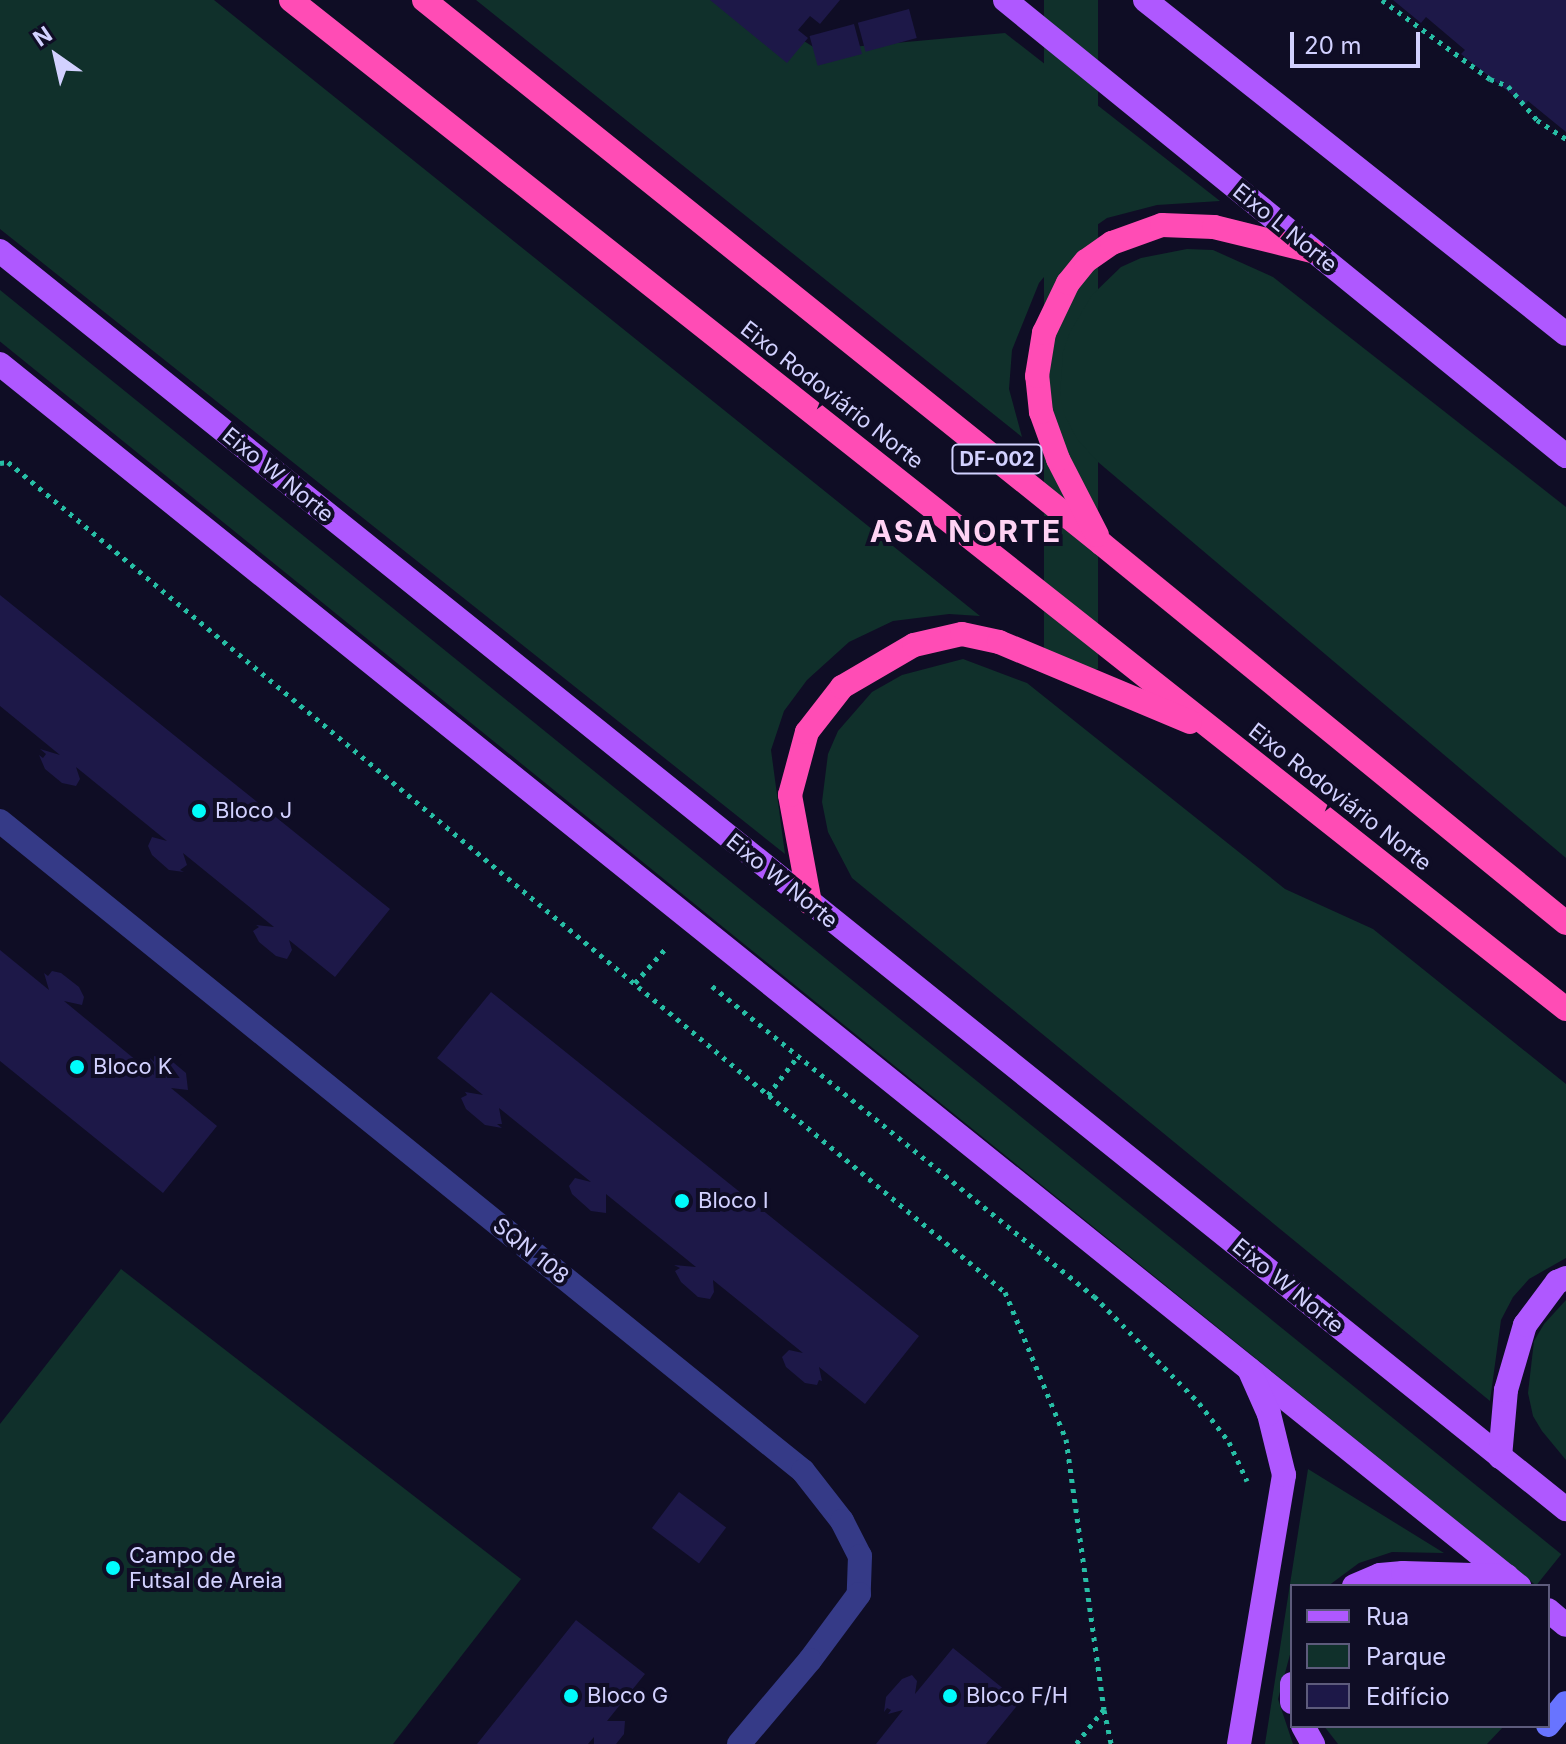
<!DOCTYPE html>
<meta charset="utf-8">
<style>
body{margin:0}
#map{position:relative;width:1566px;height:1744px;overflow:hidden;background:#0f0d25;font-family:Inter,sans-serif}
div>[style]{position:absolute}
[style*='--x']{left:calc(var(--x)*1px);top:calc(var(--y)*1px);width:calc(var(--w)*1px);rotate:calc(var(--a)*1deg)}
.green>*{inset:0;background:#10302b;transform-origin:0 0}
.building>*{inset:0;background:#1d1848;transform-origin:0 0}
.path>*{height:5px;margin-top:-2.5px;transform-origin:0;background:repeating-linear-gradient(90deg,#27bea5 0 4px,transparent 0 10px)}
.street>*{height:24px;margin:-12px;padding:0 12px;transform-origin:12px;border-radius:12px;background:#353a87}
.secondary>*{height:24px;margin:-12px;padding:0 12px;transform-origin:12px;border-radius:12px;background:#6874ff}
.primary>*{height:24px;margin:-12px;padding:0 12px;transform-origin:12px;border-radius:12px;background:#af58ff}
.highway>*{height:24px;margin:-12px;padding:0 12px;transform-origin:12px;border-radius:12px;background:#ff4cb5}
.dots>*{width:22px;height:22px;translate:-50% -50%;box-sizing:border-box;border:4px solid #0f0d25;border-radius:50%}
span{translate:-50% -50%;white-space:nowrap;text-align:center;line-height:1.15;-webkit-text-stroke:8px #0f0d25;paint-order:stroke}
.shield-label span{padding:2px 6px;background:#0f0d25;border:2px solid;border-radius:6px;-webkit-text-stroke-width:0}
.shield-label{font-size:20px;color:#d2d1ff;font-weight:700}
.street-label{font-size:22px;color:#d2d1ff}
.poi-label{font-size:22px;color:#d2d1ff}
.left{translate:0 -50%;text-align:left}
.district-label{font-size:30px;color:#ffd3f4;font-weight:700;letter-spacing:2px}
.legend{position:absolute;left:1290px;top:1584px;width:260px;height:144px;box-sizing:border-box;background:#0f0d25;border:2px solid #5d5b7c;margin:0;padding:10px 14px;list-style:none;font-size:24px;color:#d2d1ff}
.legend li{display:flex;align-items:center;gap:16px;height:40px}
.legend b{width:40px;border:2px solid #5d5b7c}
.north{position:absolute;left:16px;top:16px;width:80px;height:80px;-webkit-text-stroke:6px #0f0d25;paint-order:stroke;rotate:326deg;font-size:22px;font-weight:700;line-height:32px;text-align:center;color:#d2d1ff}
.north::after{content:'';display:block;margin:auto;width:28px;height:36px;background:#d2d1ff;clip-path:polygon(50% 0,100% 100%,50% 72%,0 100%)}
.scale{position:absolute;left:1290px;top:32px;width:130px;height:36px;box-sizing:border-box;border:4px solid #d2d1ff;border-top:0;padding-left:10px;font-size:24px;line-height:28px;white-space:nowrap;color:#d2d1ff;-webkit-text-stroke:6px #0f0d25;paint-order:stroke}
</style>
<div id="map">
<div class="green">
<i style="clip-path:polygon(0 0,214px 0,980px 616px,949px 614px,893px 621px,849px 642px,807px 680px,784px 711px,771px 750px,785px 854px,0 229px)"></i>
<i style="clip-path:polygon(476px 0,740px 0,818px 50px,1005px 33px,1220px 201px,1157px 205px,1107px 218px,1074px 241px,1039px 283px,1012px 350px,1009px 389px,1022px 437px)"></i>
<i style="left:1044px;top:0;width:54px;height:669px"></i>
<i style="clip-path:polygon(1187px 249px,1213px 250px,1273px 277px,1566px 507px,1566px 858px,1098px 462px,1077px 439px,1065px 416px,1060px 396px,1063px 352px,1070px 332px,1092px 295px,1121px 267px,1141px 258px)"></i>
<i style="left:0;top:290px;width:2009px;height:40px;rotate:39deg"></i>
<i style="clip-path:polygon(963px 659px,1027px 683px,1285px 889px,1373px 929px,1566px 1084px,1566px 1258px,1529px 1279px,1513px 1297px,1501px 1320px,1490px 1401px,852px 878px,828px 832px,822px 802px,828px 754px,838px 731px,872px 692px,902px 675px)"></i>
<i style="clip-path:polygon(121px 1269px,521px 1579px,393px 1744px,0 1744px,0 1424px)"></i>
<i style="clip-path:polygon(1566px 1300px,1566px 1460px,1542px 1431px,1533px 1416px,1528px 1393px,1534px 1341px,1544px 1324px)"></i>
<i style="clip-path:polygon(1308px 1469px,1444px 1553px,1392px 1552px,1359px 1563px,1328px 1586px,1292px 1586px,1292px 1647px,1278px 1699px,1293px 1744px,1265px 1744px)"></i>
<i style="clip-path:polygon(1324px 1726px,1504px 1726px,1487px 1744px,1338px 1744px)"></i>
</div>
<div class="building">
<i style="clip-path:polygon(710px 0,840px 0,820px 24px,810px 16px,798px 30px,808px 38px,787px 63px)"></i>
<i style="clip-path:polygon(1393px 0,1566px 0,1566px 132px,1528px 101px,1525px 105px,1461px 54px,1465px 50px,1426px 17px,1421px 23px)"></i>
<i style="left:909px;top:9px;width:30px;height:53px;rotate:75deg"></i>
<i style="left:854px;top:24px;width:31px;height:46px;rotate:75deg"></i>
<i style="clip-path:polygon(0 595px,390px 909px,335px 977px,289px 940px,292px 950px,287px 959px,276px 956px,259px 942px,253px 931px,259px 927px,256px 925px,274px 927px,183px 853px,187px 865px,180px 870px,184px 872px,169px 870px,152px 855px,148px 846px,152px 837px,167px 841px,76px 767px,80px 779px,76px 786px,62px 783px,45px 769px,39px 755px,43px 758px,46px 754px,40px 749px,60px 755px,0 706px)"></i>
<i style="clip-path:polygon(0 950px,49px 990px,44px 973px,48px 976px,52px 971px,61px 973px,79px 987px,84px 997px,82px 1005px,64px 1001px,154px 1075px,150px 1058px,154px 1062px,154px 1056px,168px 1058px,186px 1073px,188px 1090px,171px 1088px,217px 1126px,163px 1193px,0 1061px)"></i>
<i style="clip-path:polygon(491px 992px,919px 1336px,865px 1404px,819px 1367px,822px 1381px,819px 1380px,817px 1385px,805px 1383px,786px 1367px,782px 1357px,789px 1350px,803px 1353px,713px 1280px,714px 1292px,710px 1299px,698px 1297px,681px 1282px,675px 1271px,680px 1268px,674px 1265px,696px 1267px,606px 1194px,606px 1213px,591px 1211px,572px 1194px,569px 1186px,575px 1178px,591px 1182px,499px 1108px,502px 1124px,497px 1124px,502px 1128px,485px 1125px,466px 1109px,461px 1098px,467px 1095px,465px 1092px,483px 1095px,437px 1058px)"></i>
<i style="left:679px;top:1492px;width:59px;height:45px;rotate:37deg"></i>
<i style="clip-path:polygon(576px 1620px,645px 1674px,607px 1721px,625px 1721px,624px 1734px,616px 1744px,594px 1744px,594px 1737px,588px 1744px,477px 1744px)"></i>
<i style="clip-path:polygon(953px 1648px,1020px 1702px,986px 1744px,876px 1744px,903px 1710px,888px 1714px,891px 1710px,887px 1708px,884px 1712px,886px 1697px,902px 1679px,912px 1675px,917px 1681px,915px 1694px)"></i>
</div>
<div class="path">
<i style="--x:1382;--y:0;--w:134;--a:36.2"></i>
<i style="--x:1490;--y:79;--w:19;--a:21"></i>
<i style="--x:1508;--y:86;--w:45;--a:49.5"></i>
<i style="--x:1537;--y:120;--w:35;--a:33"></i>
<i style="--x:0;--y:463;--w:8;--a:-7"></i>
<i style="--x:8;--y:462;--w:1297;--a:39.78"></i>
<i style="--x:1005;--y:1292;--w:159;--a:67.5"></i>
<i style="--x:1066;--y:1439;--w:273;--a:82"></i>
<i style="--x:1104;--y:1709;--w:45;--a:128.7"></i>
<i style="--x:635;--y:983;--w:47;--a:-48.5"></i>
<i style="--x:712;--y:986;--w:492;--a:39.1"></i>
<i style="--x:1094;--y:1296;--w:150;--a:45.5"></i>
<i style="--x:1199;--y:1403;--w:49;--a:52.4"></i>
<i style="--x:1229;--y:1442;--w:43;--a:65.2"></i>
<i style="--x:768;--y:1095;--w:49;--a:-52.4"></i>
<i style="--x:1104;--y:1710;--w:35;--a:78"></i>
</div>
<div class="street">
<i style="--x:0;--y:821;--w:1033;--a:38.99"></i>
<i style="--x:803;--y:1471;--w:63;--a:52"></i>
<i style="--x:842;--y:1521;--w:39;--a:63"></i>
<i style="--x:860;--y:1556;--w:38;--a:92"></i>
<i style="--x:859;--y:1594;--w:82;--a:126.6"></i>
<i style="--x:810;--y:1660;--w:110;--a:130.2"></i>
</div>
<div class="secondary">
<i style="--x:1548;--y:1725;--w:28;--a:-51"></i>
</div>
<div class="primary">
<i style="--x:1005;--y:0;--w:723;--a:39.11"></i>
<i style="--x:1145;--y:0;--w:537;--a:38.43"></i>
<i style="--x:0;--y:251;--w:2009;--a:38.78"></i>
<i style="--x:0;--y:364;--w:1950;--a:38.82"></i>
<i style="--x:1500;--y:1457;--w:67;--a:-84.9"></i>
<i style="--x:1506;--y:1390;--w:68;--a:-73.7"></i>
<i style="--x:1525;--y:1325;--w:54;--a:-53.3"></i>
<i style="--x:1557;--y:1282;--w:10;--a:-24"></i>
<i style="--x:1354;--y:1586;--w:28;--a:-23"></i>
<i style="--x:1380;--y:1575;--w:23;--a:-5"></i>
<i style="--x:1403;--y:1573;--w:104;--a:1.7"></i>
<i style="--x:1548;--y:1610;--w:23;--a:40"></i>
<i style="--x:1292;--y:1684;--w:18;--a:90"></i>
<i style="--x:1303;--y:1726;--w:21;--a:61"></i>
<i style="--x:1239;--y:1744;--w:273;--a:-80.5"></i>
<i style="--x:1284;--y:1475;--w:63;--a:-103.8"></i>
<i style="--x:1269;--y:1414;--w:49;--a:-114"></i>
</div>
<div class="highway">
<i style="--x:291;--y:0;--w:1626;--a:38.36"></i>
<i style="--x:424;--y:0;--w:869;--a:38.74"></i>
<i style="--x:1102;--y:544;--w:599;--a:39.24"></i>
<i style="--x:1097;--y:535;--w:85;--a:-117.2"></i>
<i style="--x:1058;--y:459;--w:50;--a:-109.9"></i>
<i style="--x:1041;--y:412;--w:36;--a:-96"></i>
<i style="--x:1037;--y:376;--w:44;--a:-80.8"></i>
<i style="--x:1044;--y:333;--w:55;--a:-64.4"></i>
<i style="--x:1068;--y:283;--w:28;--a:-51"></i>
<i style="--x:1086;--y:261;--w:32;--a:-35"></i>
<i style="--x:1112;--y:243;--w:53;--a:-19.8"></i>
<i style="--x:1162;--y:225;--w:52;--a:2.2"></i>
<i style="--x:1214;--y:227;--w:101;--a:13.8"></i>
<i style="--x:810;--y:903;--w:110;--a:-100.5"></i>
<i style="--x:790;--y:795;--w:65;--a:-74.9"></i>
<i style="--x:807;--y:732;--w:57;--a:-52.1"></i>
<i style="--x:842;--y:687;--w:83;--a:-30.3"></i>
<i style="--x:914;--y:645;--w:49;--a:-12.9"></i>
<i style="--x:962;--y:634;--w:38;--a:12"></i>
<i style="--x:999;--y:642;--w:207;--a:22.7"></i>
</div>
<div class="dots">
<i style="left:199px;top:811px;background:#00fcfc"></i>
<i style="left:77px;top:1067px;background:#00fcfc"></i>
<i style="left:682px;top:1201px;background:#00fcfc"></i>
<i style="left:113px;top:1568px;background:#00fcfc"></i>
<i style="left:571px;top:1696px;background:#00fcfc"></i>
<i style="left:950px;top:1696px;background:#00fcfc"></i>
</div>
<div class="shield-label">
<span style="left:997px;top:459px">DF-002</span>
</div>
<div class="street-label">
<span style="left:1285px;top:228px;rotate:39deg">Eixo L Norte</span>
<span style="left:832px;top:395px;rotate:38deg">Eixo Rodoviário Norte</span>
<span style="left:278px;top:475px;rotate:39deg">Eixo W Norte</span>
<span style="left:1340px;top:797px;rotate:38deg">Eixo Rodoviário Norte</span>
<span style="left:782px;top:881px;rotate:39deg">Eixo W Norte</span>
<span style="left:531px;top:1251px;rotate:39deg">SQN 108</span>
<span style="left:1288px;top:1286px;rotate:39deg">Eixo W Norte</span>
</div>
<div class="poi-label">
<span class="left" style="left:215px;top:811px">Bloco J</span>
<span class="left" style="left:93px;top:1067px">Bloco K</span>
<span class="left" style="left:698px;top:1201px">Bloco I</span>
<span class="left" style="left:129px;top:1568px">Campo de<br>Futsal de Areia</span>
<span class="left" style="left:587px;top:1696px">Bloco G</span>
<span class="left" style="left:966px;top:1696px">Bloco F/H</span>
</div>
<div class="district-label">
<span style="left:966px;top:531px">ASA NORTE</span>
</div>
<ul class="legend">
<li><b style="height:10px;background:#af58ff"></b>Rua</li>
<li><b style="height:22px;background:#10302b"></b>Parque</li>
<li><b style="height:22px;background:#1d1848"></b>Edifício</li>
</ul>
<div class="north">N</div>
<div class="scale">20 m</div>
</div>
